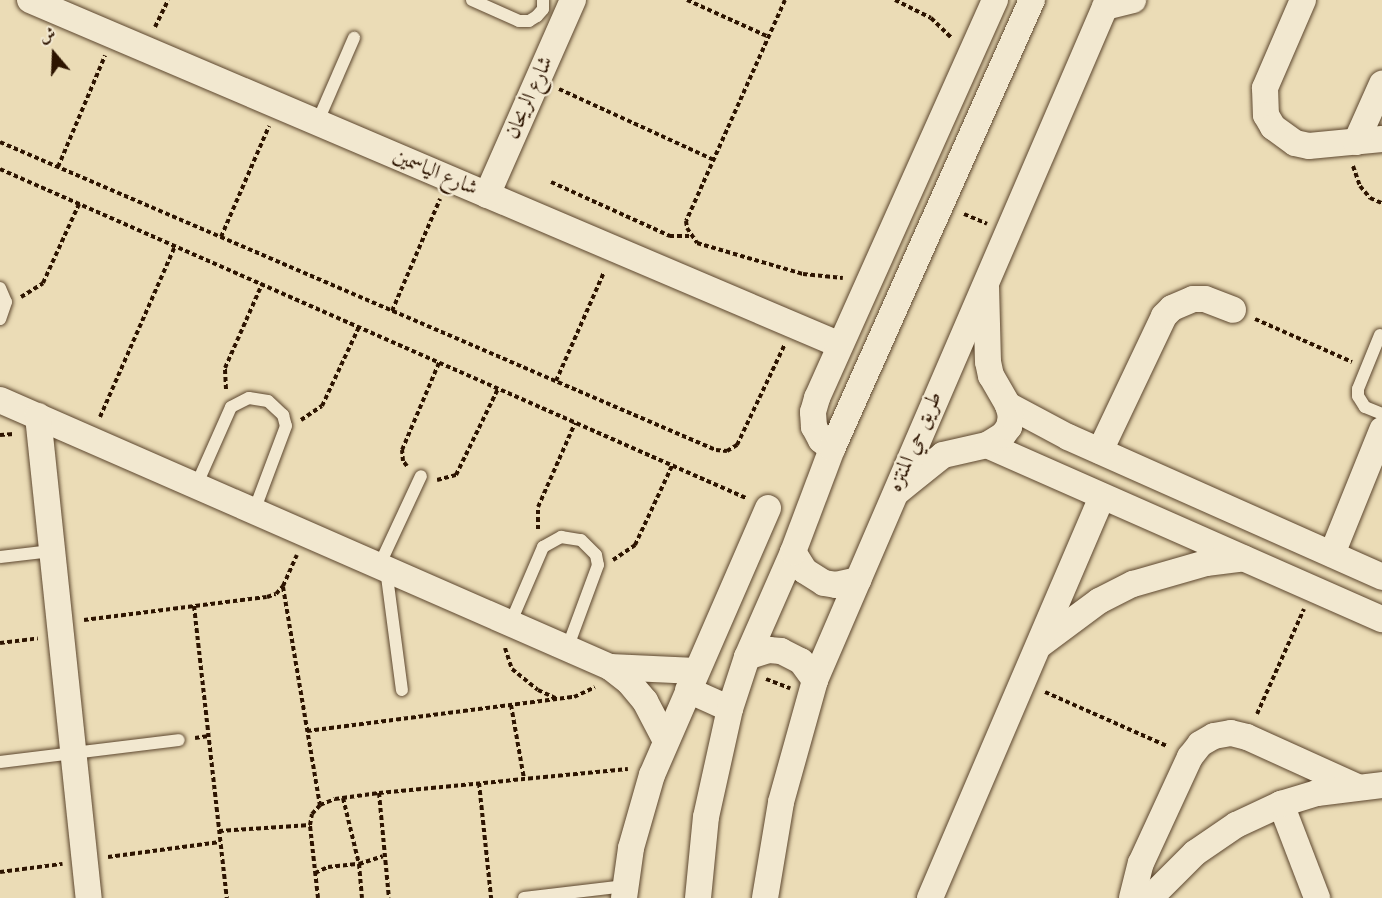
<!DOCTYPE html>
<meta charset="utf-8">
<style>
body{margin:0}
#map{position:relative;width:1382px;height:898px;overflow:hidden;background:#ebdcb6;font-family:"Sorts Mill Goudy",Amiri,serif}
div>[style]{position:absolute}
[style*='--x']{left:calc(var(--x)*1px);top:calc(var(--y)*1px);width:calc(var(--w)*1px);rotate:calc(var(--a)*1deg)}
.path>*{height:4px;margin-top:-2px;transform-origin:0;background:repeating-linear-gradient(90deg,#2d1400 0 4.5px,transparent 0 7.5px)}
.roads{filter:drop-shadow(0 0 2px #5c462e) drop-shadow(0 0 2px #5c462e)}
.service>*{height:12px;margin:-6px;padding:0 6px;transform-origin:6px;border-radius:6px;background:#f2e8d0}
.minor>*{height:26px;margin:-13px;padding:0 13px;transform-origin:13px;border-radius:13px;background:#f2e8d0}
span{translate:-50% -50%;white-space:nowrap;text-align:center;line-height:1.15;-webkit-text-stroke:4.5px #f2e8d0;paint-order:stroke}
.street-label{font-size:21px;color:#2d1400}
.north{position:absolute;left:24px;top:24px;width:60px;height:60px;-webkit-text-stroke:4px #f2e8d0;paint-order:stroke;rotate:341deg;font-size:16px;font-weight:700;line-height:24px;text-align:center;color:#2d1400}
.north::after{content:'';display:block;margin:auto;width:21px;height:27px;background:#2d1400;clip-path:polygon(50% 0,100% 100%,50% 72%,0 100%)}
</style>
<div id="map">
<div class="path">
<i style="--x:687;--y:0;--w:90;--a:24.3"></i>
<i style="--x:785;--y:0;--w:242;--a:114.1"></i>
<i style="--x:686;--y:221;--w:7;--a:82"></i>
<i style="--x:687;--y:228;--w:18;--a:56"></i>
<i style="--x:697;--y:243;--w:110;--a:16.3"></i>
<i style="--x:803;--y:274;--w:40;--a:5.7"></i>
<i style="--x:895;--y:0;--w:40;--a:26.6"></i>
<i style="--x:931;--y:18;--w:28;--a:44"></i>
<i style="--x:155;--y:27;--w:30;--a:-64"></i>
<i style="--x:559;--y:89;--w:170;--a:24.6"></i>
<i style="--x:0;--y:142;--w:779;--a:23.28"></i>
<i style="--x:716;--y:450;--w:11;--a:5"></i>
<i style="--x:727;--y:451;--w:12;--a:-31"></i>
<i style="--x:737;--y:445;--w:110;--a:-64.6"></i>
<i style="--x:1353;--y:166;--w:21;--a:71"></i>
<i style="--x:1360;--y:186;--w:16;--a:50"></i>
<i style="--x:1370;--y:198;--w:13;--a:23"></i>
<i style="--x:58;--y:167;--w:121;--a:-67.1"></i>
<i style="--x:0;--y:169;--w:815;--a:23.8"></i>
<i style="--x:551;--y:182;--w:131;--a:24.4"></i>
<i style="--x:670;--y:236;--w:20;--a:0"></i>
<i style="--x:964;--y:214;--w:25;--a:23"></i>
<i style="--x:221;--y:237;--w:121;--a:-66.6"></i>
<i style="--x:21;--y:297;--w:26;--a:-32"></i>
<i style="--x:43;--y:283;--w:87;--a:-65.5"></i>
<i style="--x:392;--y:311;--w:122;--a:-66.8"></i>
<i style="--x:1255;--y:319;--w:106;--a:23.9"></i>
<i style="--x:556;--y:381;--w:119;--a:-66.2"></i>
<i style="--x:226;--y:389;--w:21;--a:-93"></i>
<i style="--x:225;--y:368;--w:92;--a:-66.2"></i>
<i style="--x:100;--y:417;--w:187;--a:-66.3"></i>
<i style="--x:301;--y:420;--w:25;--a:-34"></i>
<i style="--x:322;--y:406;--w:87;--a:-64.9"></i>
<i style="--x:0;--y:435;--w:14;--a:-4"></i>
<i style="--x:407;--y:466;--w:6;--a:-129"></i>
<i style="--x:403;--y:461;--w:11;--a:-95"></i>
<i style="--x:402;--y:450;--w:95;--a:-67"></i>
<i style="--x:437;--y:480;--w:20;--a:-15"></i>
<i style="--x:456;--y:475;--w:96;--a:-64"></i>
<i style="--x:538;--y:529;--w:22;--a:-90"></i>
<i style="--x:538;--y:507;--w:92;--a:-66.2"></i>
<i style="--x:613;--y:560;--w:27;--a:-34"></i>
<i style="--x:635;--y:545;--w:87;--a:-64.9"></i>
<i style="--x:283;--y:587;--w:221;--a:80.4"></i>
<i style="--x:194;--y:606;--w:294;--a:83.6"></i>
<i style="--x:84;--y:620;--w:184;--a:-7.2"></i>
<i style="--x:267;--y:597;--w:9;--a:-18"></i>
<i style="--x:276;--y:594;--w:11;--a:-49"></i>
<i style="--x:283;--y:586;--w:34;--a:-66"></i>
<i style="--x:0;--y:643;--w:38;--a:-7"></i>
<i style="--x:505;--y:648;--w:22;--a:72"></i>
<i style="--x:512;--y:669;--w:33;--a:39"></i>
<i style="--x:538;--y:690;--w:21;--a:25"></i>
<i style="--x:766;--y:679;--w:26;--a:21"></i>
<i style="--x:1045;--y:692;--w:133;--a:23.9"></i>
<i style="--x:511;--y:705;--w:75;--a:80"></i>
<i style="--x:1257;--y:714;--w:115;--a:-65.9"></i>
<i style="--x:307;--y:731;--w:269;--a:-7.3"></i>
<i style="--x:574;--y:697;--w:23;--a:-25"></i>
<i style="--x:195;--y:738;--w:14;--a:-8"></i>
<i style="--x:479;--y:783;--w:116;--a:84"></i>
<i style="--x:379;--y:793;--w:105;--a:84.6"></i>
<i style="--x:343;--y:798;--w:68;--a:76.4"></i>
<i style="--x:359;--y:864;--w:34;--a:85"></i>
<i style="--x:219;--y:831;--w:91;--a:-3.8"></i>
<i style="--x:108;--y:857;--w:113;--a:-7.6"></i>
<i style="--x:0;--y:872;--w:63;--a:-7.4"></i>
<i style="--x:315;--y:873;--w:14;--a:-25"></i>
<i style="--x:328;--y:867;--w:31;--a:-6"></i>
<i style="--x:359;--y:864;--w:25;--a:-18"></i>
<i style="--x:318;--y:898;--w:73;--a:-96.3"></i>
<i style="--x:310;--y:825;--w:11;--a:-80"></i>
<i style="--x:312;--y:814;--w:12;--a:-48"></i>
<i style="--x:320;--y:805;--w:16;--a:-22"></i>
<i style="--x:335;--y:799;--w:44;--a:-7.8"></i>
<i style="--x:379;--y:793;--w:250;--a:-5.5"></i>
</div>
<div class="roads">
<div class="service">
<i style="--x:472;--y:0;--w:51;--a:24.1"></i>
<i style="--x:519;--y:21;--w:10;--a:0"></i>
<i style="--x:529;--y:21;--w:9;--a:-32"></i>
<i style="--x:537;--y:16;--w:9;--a:-49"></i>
<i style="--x:543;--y:9;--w:9;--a:-90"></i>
<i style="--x:317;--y:123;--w:93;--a:-66.5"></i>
<i style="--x:0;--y:288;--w:15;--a:67"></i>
<i style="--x:6;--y:302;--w:18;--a:109"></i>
<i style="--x:1380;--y:335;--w:58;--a:112.2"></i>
<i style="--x:1358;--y:389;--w:7;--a:90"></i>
<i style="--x:1358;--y:396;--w:13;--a:58"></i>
<i style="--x:1365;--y:407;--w:18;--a:22"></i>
<i style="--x:196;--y:486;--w:86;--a:-66.1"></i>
<i style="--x:231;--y:407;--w:20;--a:-27"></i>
<i style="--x:249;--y:398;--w:19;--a:9"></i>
<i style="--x:268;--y:401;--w:21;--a:43"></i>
<i style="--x:283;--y:415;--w:11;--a:75"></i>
<i style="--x:286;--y:426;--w:91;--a:110.6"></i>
<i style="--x:0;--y:557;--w:52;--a:-6.6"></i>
<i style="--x:379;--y:566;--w:99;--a:-65"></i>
<i style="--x:386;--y:569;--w:122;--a:82.5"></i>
<i style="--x:510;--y:624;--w:84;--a:-66.8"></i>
<i style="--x:543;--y:547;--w:21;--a:-29"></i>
<i style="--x:561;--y:537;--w:20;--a:9"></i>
<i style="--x:581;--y:540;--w:21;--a:45"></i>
<i style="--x:596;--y:555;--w:10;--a:79"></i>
<i style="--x:598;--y:565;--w:90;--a:110.3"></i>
<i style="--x:0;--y:762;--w:180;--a:-7"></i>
<i style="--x:524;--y:898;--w:102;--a:-6.8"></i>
</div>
<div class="minor">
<i style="--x:30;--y:0;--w:880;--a:23.07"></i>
<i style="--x:1303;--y:0;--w:96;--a:113.4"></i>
<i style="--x:1265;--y:88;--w:27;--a:88"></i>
<i style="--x:1266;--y:115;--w:14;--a:60"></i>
<i style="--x:1273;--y:127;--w:27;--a:36"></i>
<i style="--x:1295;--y:143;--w:14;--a:12"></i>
<i style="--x:1309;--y:146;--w:73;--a:-5.5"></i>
<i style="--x:1105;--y:7;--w:29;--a:-14"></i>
<i style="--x:1356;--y:142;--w:64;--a:-65.9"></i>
<i style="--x:487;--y:195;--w:213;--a:-66.2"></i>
<i style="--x:0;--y:400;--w:666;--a:23.64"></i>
<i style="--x:610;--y:667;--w:24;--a:38"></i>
<i style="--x:629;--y:682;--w:25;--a:50"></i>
<i style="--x:645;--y:701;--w:45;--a:62.3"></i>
<i style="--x:1008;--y:405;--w:68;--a:28.1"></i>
<i style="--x:1068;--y:437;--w:344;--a:24"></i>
<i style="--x:38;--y:416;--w:485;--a:84"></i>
<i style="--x:987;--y:445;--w:432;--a:23.8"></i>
<i style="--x:832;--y:449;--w:14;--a:-141"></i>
<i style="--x:821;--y:440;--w:15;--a:-118"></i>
<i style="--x:814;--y:427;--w:15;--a:-94"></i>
<i style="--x:813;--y:412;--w:15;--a:-74"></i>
<i style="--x:817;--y:398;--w:436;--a:-65.9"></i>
<i style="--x:1100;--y:451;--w:149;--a:-64.6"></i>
<i style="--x:1164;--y:316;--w:11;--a:-45"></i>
<i style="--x:1172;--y:308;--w:23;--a:-23"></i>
<i style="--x:1193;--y:299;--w:12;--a:0"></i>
<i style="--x:1205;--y:299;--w:30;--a:21"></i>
<i style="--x:897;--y:492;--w:59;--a:-38.8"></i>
<i style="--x:943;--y:455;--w:45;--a:-12.8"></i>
<i style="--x:987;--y:445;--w:19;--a:-32"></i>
<i style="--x:1003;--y:435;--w:10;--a:-53"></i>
<i style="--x:1009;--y:427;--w:11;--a:-80"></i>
<i style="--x:1011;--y:416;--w:11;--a:-105"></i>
<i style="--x:1008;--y:405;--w:34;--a:-120"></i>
<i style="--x:991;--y:376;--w:14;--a:-102"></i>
<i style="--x:988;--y:362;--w:75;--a:-91.5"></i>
<i style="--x:793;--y:552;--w:22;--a:58"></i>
<i style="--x:805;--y:571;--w:22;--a:32"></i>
<i style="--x:824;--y:583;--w:12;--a:9"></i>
<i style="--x:836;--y:585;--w:23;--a:-13"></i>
<i style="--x:1332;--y:554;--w:134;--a:-68"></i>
<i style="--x:1041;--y:644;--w:72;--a:-36.6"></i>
<i style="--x:1099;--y:601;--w:38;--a:-27"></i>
<i style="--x:1133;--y:584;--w:76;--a:-16"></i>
<i style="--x:1206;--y:563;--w:38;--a:-7"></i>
<i style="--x:747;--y:657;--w:23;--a:-18"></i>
<i style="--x:769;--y:650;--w:12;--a:5"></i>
<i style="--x:781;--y:651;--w:22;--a:27"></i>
<i style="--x:801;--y:661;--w:24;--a:54"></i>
<i style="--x:610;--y:667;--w:86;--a:2.7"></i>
<i style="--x:688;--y:690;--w:46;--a:24.3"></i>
<i style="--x:1281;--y:804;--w:101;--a:69"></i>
<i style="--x:624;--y:898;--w:50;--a:-82"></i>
<i style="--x:631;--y:848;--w:76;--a:-74"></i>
<i style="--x:652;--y:775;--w:291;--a:-66.5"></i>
<i style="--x:698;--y:898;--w:81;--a:-84.4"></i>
<i style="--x:706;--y:817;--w:111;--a:-77.5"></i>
<i style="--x:730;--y:709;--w:55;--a:-71.9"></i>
<i style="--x:747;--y:657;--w:115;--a:-66.3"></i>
<i style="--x:793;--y:552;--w:110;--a:-69.3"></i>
<i style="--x:832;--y:449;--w:492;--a:-66"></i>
<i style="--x:765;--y:898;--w:97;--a:-80.5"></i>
<i style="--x:781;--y:802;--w:127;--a:-74.4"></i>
<i style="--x:815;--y:680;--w:740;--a:-66.69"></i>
<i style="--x:930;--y:898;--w:437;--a:-66.8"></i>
<i style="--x:1132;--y:898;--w:36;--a:-76"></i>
<i style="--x:1141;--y:863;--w:117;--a:-65.2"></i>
<i style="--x:1190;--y:757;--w:16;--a:-52"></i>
<i style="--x:1200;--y:744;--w:16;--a:-30"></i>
<i style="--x:1214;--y:736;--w:17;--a:-10"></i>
<i style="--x:1231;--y:733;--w:16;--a:14"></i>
<i style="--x:1247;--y:737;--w:119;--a:24.4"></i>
<i style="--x:1150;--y:898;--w:64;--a:-45"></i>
<i style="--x:1195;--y:853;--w:50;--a:-34.3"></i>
<i style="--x:1236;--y:825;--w:50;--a:-25"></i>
<i style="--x:1281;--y:804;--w:38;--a:-17"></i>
<i style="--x:1317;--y:793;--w:65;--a:-7"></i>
</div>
</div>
<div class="street-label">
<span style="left:530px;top:98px;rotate:-66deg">شارع الريحان</span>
<span style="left:435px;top:173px;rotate:23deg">شارع الياسمين</span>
<span style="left:916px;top:442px;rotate:-67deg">طريق حي المنتزه</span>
</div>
<div class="north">ش</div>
</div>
